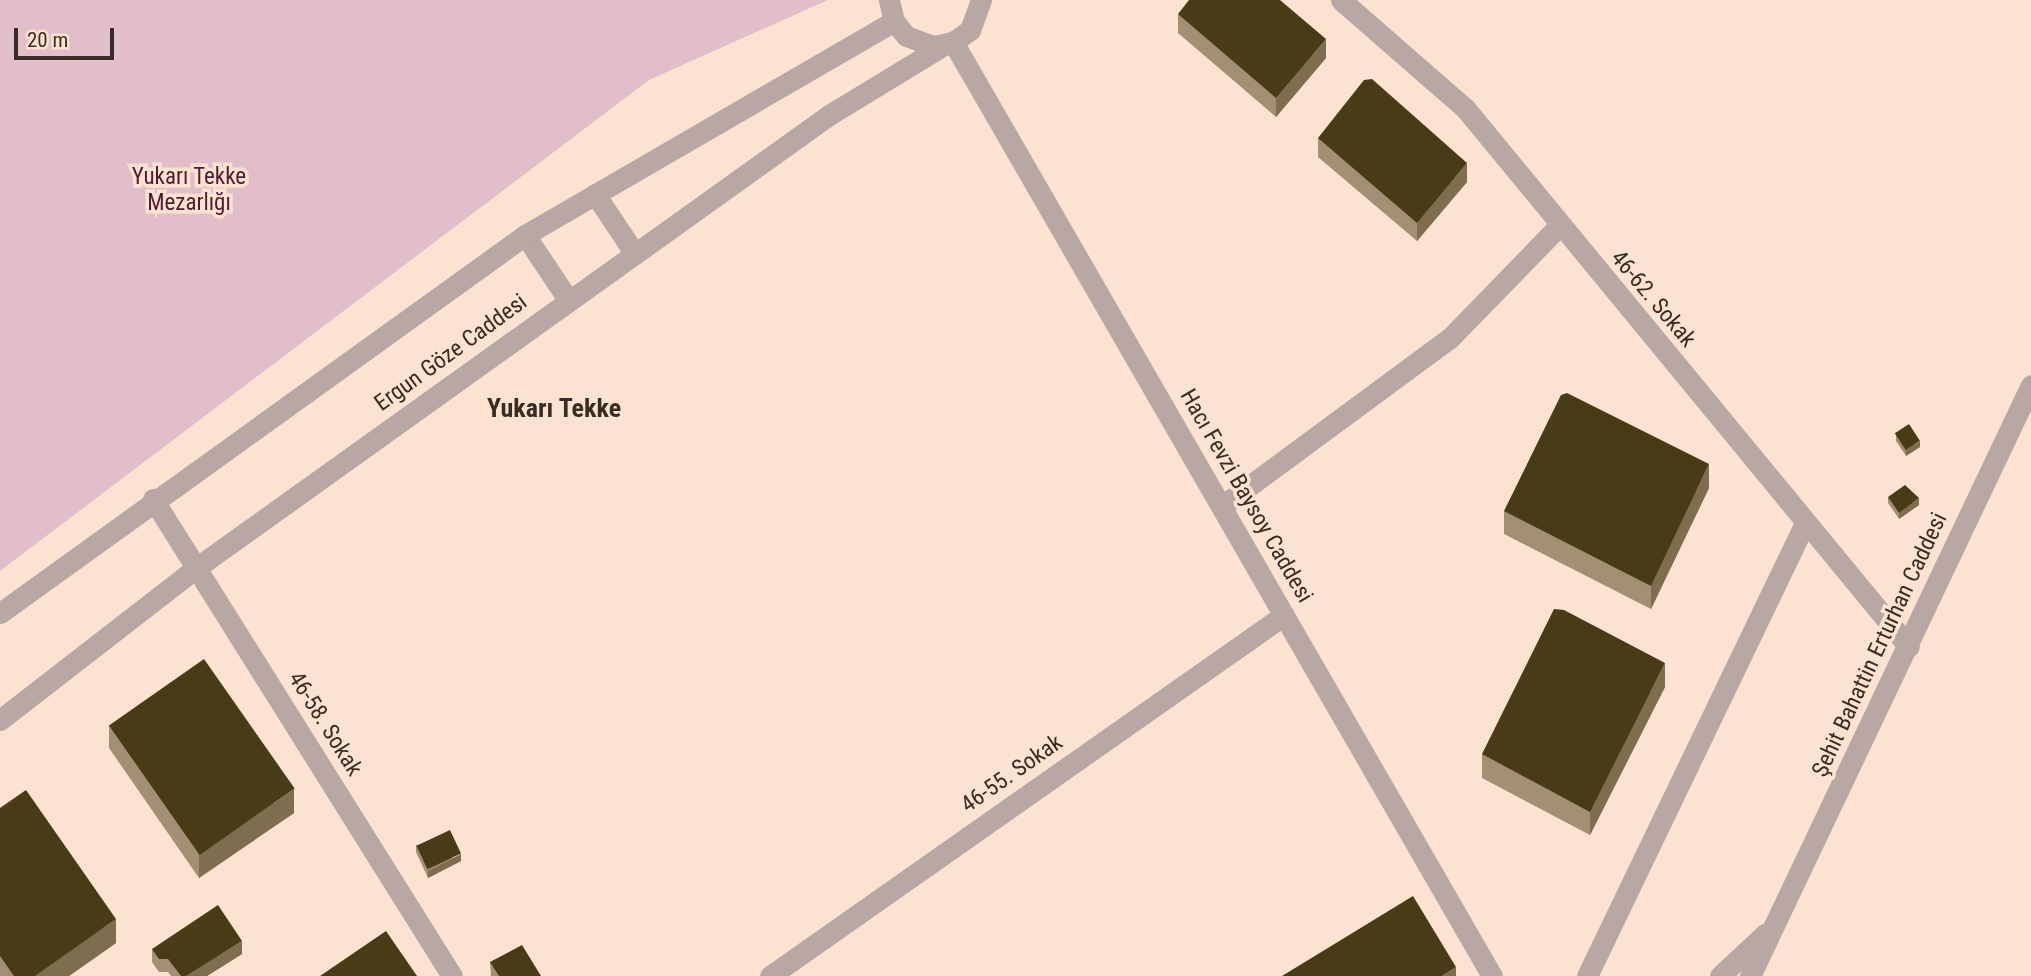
<!DOCTYPE html>
<meta charset="utf-8">
<style>
body{margin:0}
#map{position:relative;width:2031px;height:976px;overflow:hidden;background:#fce3d1;font-family:"Roboto Condensed",sans-serif}
div>[style]{position:absolute}
[style*='--x']{left:calc(var(--x)*1px);top:calc(var(--y)*1px);width:calc(var(--w)*1px);rotate:calc(var(--a)*1deg)}
.green>*{inset:0;background:#e1bec9}
.minor>*{height:21px;margin:-10.5px;padding:0 10.5px;transform-origin:10.5px;border-radius:10.5px;background:#b8a7a4}
.wall>*{inset:0;background:#a28f74}
.shaded-wall>*{inset:0;background:#7e6d4e}
.building>*{inset:0;background:#483b16;transform-origin:0 0}
span{translate:-50% -50%;white-space:nowrap;text-align:center;line-height:1.15;-webkit-text-stroke:7px #fce3d1;paint-order:stroke}
.park-label{font-size:23px;color:#511a32}
.street-label{font-size:23px;color:#382c23}
.quarter-label{font-size:26px;color:#382c23;font-weight:700}
.scale{position:absolute;left:14px;top:28px;width:100px;height:32px;box-sizing:border-box;border:4px solid #382c23;border-top:0;padding-left:9px;font-size:21px;line-height:24px;white-space:nowrap;color:#382c23;-webkit-text-stroke:5px #fce3d1;paint-order:stroke}
</style>
<div id="map">
<div class="green">
<i style="clip-path:polygon(0 0,828px 0,649px 80px,0 571px)"></i>
</div>
<div class="minor">
<i style="--x:889;--y:0;--w:22;--a:77"></i>
<i style="--x:894;--y:21;--w:19;--a:51"></i>
<i style="--x:906;--y:36;--w:30;--a:20"></i>
<i style="--x:934;--y:46;--w:19;--a:-12"></i>
<i style="--x:953;--y:42;--w:21;--a:-35"></i>
<i style="--x:970;--y:30;--w:32;--a:-70"></i>
<i style="--x:1341;--y:0;--w:164;--a:41.1"></i>
<i style="--x:1465;--y:108;--w:698;--a:50.52"></i>
<i style="--x:953;--y:42;--w:1078;--a:60.01"></i>
<i style="--x:595;--y:194;--w:72;--a:56.3"></i>
<i style="--x:525;--y:235;--w:79;--a:56.3"></i>
<i style="--x:153;--y:499;--w:563;--a:57.92"></i>
<i style="--x:1222;--y:506;--w:283;--a:-36.4"></i>
<i style="--x:1450;--y:338;--w:156;--a:-45.8"></i>
<i style="--x:0;--y:613;--w:647;--a:-35.75"></i>
<i style="--x:525;--y:235;--w:427;--a:-30.1"></i>
<i style="--x:0;--y:720;--w:248;--a:-37.8"></i>
<i style="--x:196;--y:568;--w:778;--a:-35.59"></i>
<i style="--x:829;--y:115;--w:135;--a:-31.3"></i>
<i style="--x:770;--y:976;--w:628;--a:-35.08"></i>
<i style="--x:1587;--y:976;--w:503;--a:-64.3"></i>
<i style="--x:1720;--y:976;--w:62;--a:-43"></i>
<i style="--x:1750;--y:976;--w:654;--a:-64.57"></i>
</div>
<div class="wall">
<i style="clip-path:polygon(1178px 14px,1326px 58px,1276px 117px,1178px 33px)"></i>
<i style="clip-path:polygon(1318px 138px,1467px 182px,1417px 241px,1318px 157px)"></i>
<i style="clip-path:polygon(1896px 435px,1920px 447px,1906px 456px,1896px 441px)"></i>
<i style="clip-path:polygon(1709px 488px,1651px 609px,1504px 534px,1504px 511px)"></i>
<i style="clip-path:polygon(1888px 497px,1919px 505px,1899px 519px,1888px 503px)"></i>
<i style="clip-path:polygon(1665px 687px,1590px 835px,1482px 778px,1482px 754px)"></i>
<i style="clip-path:polygon(109px 725px,294px 813px,199px 878px,109px 748px)"></i>
<i style="clip-path:polygon(0 808px,116px 943px,69px 976px,0 976px)"></i>
<i style="clip-path:polygon(416px 845px,461px 861px,428px 878px,416px 852px)"></i>
<i style="clip-path:polygon(152px 949px,242px 954px,207px 976px,171px 976px,168px 972px,159px 972px,152px 962px)"></i>
<i style="clip-path:polygon(490px 962px,541px 976px,491px 976px)"></i>
</div>
<div class="shaded-wall">
<i style="clip-path:polygon(1326px 39px,1326px 58px,1276px 117px,1276px 98px)"></i>
<i style="clip-path:polygon(1467px 163px,1467px 182px,1417px 241px,1417px 223px)"></i>
<i style="clip-path:polygon(1920px 441px,1920px 447px,1906px 456px,1906px 450px)"></i>
<i style="clip-path:polygon(1709px 464px,1709px 488px,1651px 609px,1651px 586px)"></i>
<i style="clip-path:polygon(1919px 498px,1919px 505px,1899px 519px,1899px 513px)"></i>
<i style="clip-path:polygon(1665px 663px,1665px 687px,1590px 835px,1590px 812px)"></i>
<i style="clip-path:polygon(294px 789px,294px 813px,199px 878px,199px 855px)"></i>
<i style="clip-path:polygon(461px 854px,461px 861px,428px 878px,428px 871px)"></i>
<i style="clip-path:polygon(116px 919px,116px 943px,69px 976px,35px 976px)"></i>
<i style="clip-path:polygon(242px 941px,242px 954px,207px 976px,186px 976px)"></i>
<i style="clip-path:polygon(1456px 967px,1456px 976px,1442px 976px)"></i>
</div>
<div class="building">
<i style="clip-path:polygon(1189px 0,1280px 0,1326px 39px,1276px 98px,1178px 14px)"></i>
<i style="clip-path:polygon(1372px 79px,1467px 163px,1417px 223px,1318px 138px,1364px 80px)"></i>
<i style="clip-path:polygon(1567px 393px,1709px 464px,1651px 586px,1504px 511px,1561px 395px)"></i>
<i style="left:1909px;top:424px;width:20px;height:17px;rotate:57deg"></i>
<i style="clip-path:polygon(1905px 485px,1919px 498px,1899px 513px,1888px 497px)"></i>
<i style="clip-path:polygon(1554px 609px,1564px 610px,1665px 663px,1590px 812px,1482px 754px)"></i>
<i style="left:204px;top:659px;width:158px;height:116px;rotate:55deg"></i>
<i style="clip-path:polygon(26px 790px,116px 919px,35px 976px,14px 976px,0 956px,0 808px)"></i>
<i style="left:450px;top:830px;width:26px;height:37px;rotate:65deg"></i>
<i style="clip-path:polygon(1413px 896px,1456px 967px,1442px 976px,1282px 976px)"></i>
<i style="clip-path:polygon(218px 905px,242px 941px,186px 976px,181px 976px,168px 959px,159px 959px,152px 949px)"></i>
<i style="clip-path:polygon(386px 931px,417px 976px,320px 976px)"></i>
<i style="clip-path:polygon(522px 945px,541px 976px,499px 976px,490px 962px)"></i>
</div>
<div class="park-label">
<span style="left:189px;top:190px">Yukarı Tekke<br>Mezarlığı</span>
</div>
<div class="street-label">
<span style="left:1653px;top:299px;rotate:50deg">46-62. Sokak</span>
<span style="left:451px;top:353px;rotate:-36deg">Ergun Göze Caddesi</span>
<span style="left:1246px;top:496px;rotate:60deg">Hacı Fevzi Baysoy Caddesi</span>
<span style="left:1880px;top:645px;rotate:-65deg">Şehit Bahattin Erturhan Caddesi</span>
<span style="left:325px;top:724px;rotate:58deg">46-58. Sokak</span>
<span style="left:1012px;top:774px;rotate:-35deg">46-55. Sokak</span>
</div>
<div class="quarter-label">
<span style="left:554px;top:409px">Yukarı Tekke</span>
</div>
<div class="scale">20 m</div>
</div>
